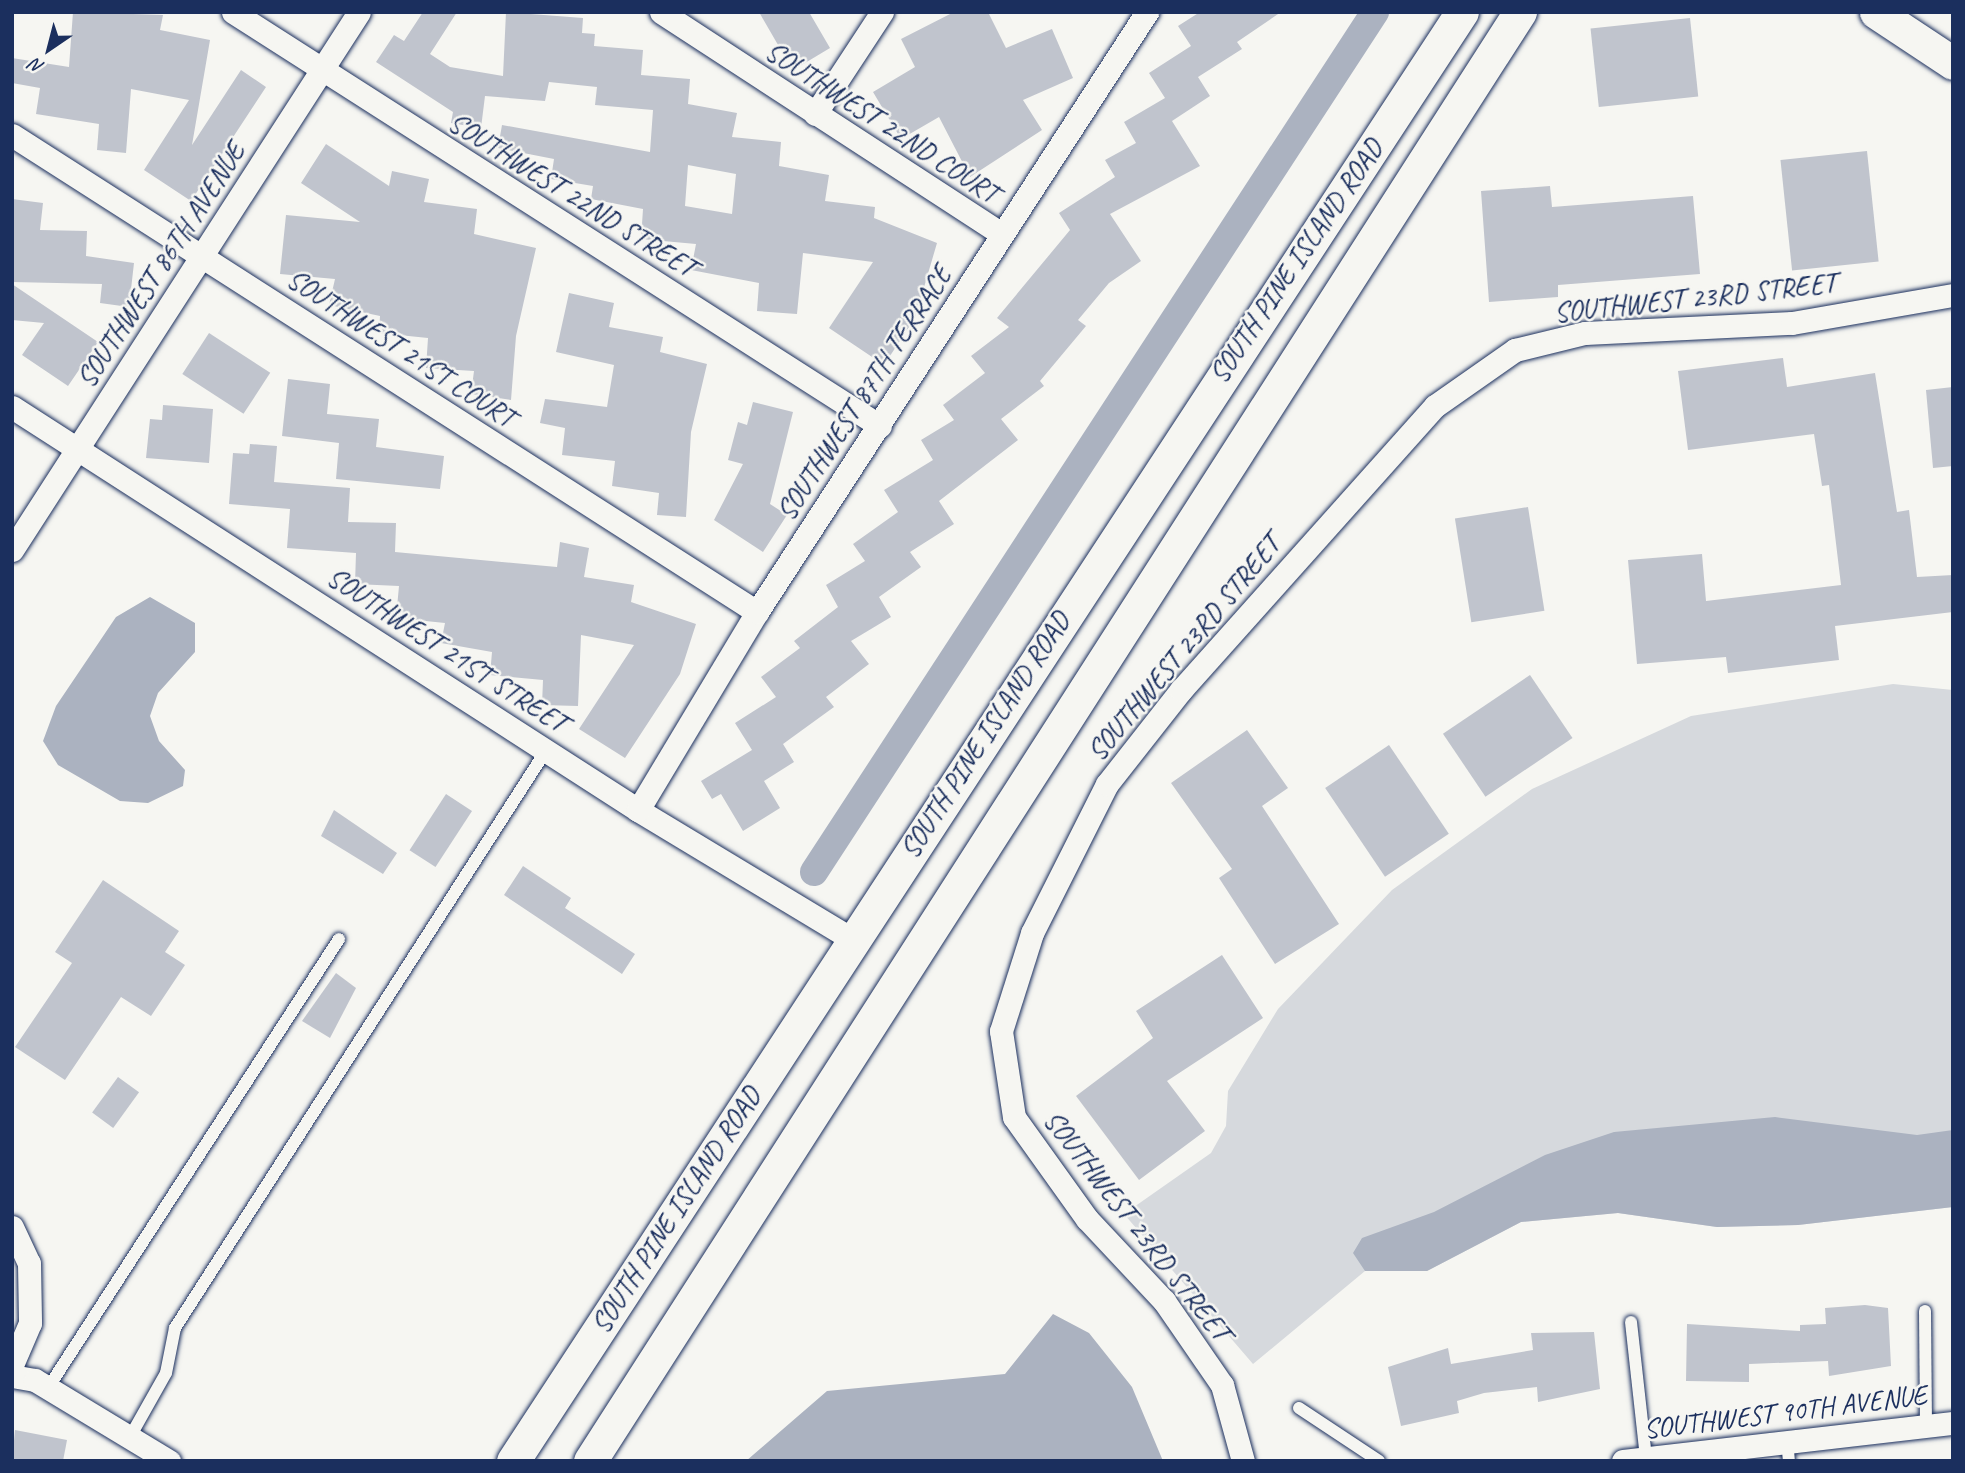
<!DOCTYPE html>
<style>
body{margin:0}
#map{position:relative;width:1965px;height:1473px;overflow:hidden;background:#f6f6f2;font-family:Caveat,sans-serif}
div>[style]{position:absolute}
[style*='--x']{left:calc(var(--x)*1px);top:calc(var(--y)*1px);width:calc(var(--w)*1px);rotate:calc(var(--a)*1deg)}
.green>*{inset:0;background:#d6d9dd}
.water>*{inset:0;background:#abb2c0}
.canal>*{height:28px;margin:-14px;padding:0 14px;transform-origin:14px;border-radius:14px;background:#abb2c0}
.building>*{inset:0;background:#c0c4cd;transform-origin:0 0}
.roads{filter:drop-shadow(0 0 2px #1b2f5e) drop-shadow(0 0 2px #1b2f5e)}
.lane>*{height:12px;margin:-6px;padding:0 6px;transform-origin:6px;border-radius:6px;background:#f6f6f2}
.street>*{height:23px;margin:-11.5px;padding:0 11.5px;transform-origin:11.5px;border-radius:11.5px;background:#f6f6f2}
.secondary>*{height:33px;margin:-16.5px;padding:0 16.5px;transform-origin:16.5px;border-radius:16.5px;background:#f6f6f2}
span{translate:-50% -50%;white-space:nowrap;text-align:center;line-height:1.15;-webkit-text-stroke:5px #f6f6f2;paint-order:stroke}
.street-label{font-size:28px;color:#1b2f5e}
.frame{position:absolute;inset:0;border:14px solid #1b2f5e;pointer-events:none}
.north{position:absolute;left:14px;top:14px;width:70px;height:70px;-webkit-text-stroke:5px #f6f6f2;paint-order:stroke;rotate:215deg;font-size:19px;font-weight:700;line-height:28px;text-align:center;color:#1b2f5e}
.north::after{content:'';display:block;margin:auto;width:24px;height:32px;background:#1b2f5e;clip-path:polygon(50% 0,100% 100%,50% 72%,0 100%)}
</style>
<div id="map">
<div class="green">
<i style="clip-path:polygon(1893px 684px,1953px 690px,1953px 1207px,1798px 1225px,1717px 1227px,1618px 1213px,1521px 1222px,1427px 1271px,1365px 1271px,1253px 1364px,1124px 1214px,1211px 1153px,1226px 1126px,1228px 1091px,1278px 1009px,1392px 890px,1532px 789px,1691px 716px)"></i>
</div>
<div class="water">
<i style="clip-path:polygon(150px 597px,195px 623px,195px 652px,158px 693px,150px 716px,159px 741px,185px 770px,183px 786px,148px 803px,120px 801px,58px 765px,43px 741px,56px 706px,116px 617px)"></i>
<i style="clip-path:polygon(1775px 1117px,1917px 1135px,1953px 1130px,1953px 1207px,1798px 1225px,1717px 1227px,1618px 1213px,1521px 1222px,1427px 1271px,1365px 1271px,1353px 1253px,1362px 1238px,1434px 1212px,1545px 1155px,1614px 1132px)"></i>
<i style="clip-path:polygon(1053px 1314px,1089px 1333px,1132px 1387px,1163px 1461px,746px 1461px,827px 1391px,1005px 1374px)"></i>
</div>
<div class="canal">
<i style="--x:814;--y:872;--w:1027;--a:-56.88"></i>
</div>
<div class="building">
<i style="clip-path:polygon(73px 12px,163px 15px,160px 30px,210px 40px,192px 145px,241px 70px,266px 87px,191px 201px,144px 170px,189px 100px,131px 89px,126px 153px,97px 150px,99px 124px,36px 114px,40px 88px,12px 83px,12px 58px,69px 67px)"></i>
<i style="clip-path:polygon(evenodd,423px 12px,457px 12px,430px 54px,450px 67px,503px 76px,506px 12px,583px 18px,582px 33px,595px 34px,594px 46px,643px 50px,641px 75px,690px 79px,688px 104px,737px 113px,732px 137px,781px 142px,779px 166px,829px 175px,825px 201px,875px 207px,874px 218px,937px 243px,915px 318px,884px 365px,829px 328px,873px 262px,803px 253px,797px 314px,757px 311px,759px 283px,691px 270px,696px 244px,641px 239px,643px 209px,591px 199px,593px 186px,551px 179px,554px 159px,498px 148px,502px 125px,650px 152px,653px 110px,595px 105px,597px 87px,549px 82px,545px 101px,485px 96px,481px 128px,451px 123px,453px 112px,376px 62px,394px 35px,404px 41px,423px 12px,688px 165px,736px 174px,732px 214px,685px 206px,688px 165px)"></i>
<i style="clip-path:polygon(759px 12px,809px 12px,830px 48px,800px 66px,793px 53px,785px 57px)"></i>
<i style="clip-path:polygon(954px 12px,988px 12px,1006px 48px,1052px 29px,1073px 78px,1023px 100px,1042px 130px,970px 177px,939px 117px,901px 139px,873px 92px,915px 67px,901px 39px)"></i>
<i style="clip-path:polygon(1200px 12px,1281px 12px,1237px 42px,1242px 49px,1198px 77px,1210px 96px,1172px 121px,1200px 166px,1110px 214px,1141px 261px,1109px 283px,1078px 320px,1086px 326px,1040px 381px,1044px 386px,1001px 419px,1018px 440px,939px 501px,954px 524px,910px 552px,921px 567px,879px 597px,891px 617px,851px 641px,869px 664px,826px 697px,834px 707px,783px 744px,794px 762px,764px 781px,780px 808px,743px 831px,721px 794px,712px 799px,701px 781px,752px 750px,735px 723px,776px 697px,761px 677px,800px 648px,794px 641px,838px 607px,826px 585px,865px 561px,853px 544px,898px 512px,884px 490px,933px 460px,921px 440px,954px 420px,943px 405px,985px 373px,971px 356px,1009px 327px,997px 318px,1070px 230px,1059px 213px,1115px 177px,1105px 160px,1136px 143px,1124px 122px,1165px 98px,1149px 73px,1191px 46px,1178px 26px)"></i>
<i style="left:1690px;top:18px;width:79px;height:100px;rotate:84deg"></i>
<i style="clip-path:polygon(326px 144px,389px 186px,392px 171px,429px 179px,424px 202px,477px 209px,474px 234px,536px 248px,516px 336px,511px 400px,471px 394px,474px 371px,426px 368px,428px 338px,379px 333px,380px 316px,329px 305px,335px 279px,280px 274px,286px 215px,360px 222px,301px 183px)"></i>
<i style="left:1867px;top:151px;width:111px;height:87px;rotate:84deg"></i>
<i style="clip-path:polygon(1550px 186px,1552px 207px,1693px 196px,1700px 274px,1558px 285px,1558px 297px,1489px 302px,1481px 191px)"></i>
<i style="clip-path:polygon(12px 199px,43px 203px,40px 230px,87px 231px,86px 256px,134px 263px,129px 307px,100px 303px,102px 284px,12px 282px)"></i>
<i style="clip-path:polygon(12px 284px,98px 342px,68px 386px,22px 355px,44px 323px,12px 320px)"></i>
<i style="clip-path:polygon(569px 293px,614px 303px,609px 327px,663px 337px,660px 352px,707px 364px,691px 432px,686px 517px,657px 515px,659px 493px,612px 486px,615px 461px,562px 455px,565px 428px,540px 423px,545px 399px,607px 407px,614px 365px,556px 352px)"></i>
<i style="left:209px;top:333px;width:73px;height:49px;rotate:33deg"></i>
<i style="clip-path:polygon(1783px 358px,1787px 387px,1875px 373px,1897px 512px,1909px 510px,1917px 577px,1953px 575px,1953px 612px,1835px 626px,1839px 660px,1728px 673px,1726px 657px,1637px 664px,1628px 560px,1702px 554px,1706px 601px,1841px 585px,1829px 485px,1822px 486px,1814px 434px,1688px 450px,1678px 371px)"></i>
<i style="clip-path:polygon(288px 379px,330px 384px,327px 414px,379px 419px,376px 447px,444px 456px,440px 489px,336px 479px,339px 443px,282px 436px)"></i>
<i style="clip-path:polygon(1953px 387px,1953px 466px,1933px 468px,1926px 390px)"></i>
<i style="clip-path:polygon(753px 402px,793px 412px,770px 504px,787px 515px,763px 552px,714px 520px,743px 464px,728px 460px,738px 422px,747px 425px)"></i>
<i style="clip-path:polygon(163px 405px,213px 409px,209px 463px,146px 458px,150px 419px,162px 420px)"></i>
<i style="clip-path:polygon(250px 444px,277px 446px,274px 482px,350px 488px,348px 522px,396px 523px,395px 552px,557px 567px,560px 542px,589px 548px,584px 577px,634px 585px,631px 602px,696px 624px,680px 674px,625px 758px,579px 729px,634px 645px,581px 635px,578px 706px,542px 705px,543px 680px,490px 675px,492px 652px,441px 643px,445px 623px,396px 618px,399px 586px,355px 584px,356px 553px,287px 548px,290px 509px,229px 504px,233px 453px,249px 454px)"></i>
<i style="left:1528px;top:507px;width:105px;height:74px;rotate:81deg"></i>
<i style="left:1530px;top:675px;width:76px;height:105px;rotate:56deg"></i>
<i style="clip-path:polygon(1247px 730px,1288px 788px,1262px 806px,1339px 924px,1275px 964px,1219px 878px,1232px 869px,1171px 783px)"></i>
<i style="left:1389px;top:745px;width:107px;height:77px;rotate:56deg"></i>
<i style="left:446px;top:794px;width:31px;height:67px;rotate:33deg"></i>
<i style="clip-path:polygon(334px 810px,397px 853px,383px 874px,321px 836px)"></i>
<i style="clip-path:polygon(523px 866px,571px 898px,565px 908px,635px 954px,622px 974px,504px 895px)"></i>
<i style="clip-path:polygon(103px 880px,179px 931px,165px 952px,185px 965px,151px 1016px,121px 997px,65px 1080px,15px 1047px,72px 963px,55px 952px)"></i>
<i style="clip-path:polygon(1222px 955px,1263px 1018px,1167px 1081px,1205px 1131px,1139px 1180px,1076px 1096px,1153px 1038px,1136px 1011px)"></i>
<i style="clip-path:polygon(336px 973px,356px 988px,330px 1038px,302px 1021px)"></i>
<i style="left:118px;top:1077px;width:26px;height:44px;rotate:36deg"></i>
<i style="clip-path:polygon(1865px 1305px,1888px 1308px,1891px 1366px,1829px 1376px,1828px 1361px,1749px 1364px,1749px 1382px,1686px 1381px,1687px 1324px,1800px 1331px,1800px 1325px,1826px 1324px,1825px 1308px)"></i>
<i style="clip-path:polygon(1594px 1332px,1600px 1389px,1538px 1402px,1537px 1387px,1484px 1393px,1457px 1401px,1459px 1413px,1401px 1426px,1388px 1367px,1448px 1348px,1451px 1364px,1533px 1350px,1531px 1333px)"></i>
<i style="clip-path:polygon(15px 1430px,67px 1440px,63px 1461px,12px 1461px)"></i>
</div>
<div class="roads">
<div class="lane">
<i style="--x:1925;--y:1311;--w:114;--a:89.5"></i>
<i style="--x:1631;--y:1322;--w:137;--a:83.7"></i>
<i style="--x:48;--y:1388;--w:535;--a:-57.05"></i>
<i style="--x:1299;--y:1408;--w:96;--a:33.5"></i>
<i style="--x:130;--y:1437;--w:73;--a:-60.6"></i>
<i style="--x:166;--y:1373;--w:46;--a:-78.7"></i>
<i style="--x:175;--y:1328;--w:688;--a:-57.28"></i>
<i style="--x:1787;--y:1439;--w:22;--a:85"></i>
</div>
<div class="street">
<i style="--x:233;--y:12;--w:768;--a:32.61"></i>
<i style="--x:661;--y:12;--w:406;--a:33.1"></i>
<i style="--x:815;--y:114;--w:122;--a:-56.7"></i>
<i style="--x:12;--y:135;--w:885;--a:32.63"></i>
<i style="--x:12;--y:407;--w:745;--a:32.77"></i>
<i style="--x:638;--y:810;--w:250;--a:31.1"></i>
<i style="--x:12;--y:550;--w:640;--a:-57.18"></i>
<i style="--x:638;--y:810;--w:231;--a:-59"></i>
<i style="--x:757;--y:612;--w:716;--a:-56.98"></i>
<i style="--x:12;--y:1227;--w:40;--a:65"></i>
<i style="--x:29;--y:1263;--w:60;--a:89"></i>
<i style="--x:30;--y:1323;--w:46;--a:113.2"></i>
<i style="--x:12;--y:1376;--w:23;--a:10"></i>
<i style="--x:35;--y:1380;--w:157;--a:31.2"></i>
<i style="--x:1243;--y:1461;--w:79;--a:-105.4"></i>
<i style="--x:1222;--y:1385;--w:102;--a:-124.6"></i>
<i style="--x:1164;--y:1301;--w:112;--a:-133.2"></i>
<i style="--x:1087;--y:1219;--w:125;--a:-125.6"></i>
<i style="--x:1014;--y:1117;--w:87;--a:-98.6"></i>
<i style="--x:1001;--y:1031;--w:103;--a:-72.4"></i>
<i style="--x:1032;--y:933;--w:167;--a:-63.3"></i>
<i style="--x:1107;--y:784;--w:120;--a:-51.8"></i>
<i style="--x:1181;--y:690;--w:381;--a:-48.2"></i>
<i style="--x:1435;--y:406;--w:98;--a:-35"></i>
<i style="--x:1515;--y:350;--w:72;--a:-13.7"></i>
<i style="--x:1585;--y:333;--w:207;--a:-2.8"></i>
<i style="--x:1792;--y:323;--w:163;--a:-9.9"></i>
<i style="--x:1623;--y:1461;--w:332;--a:-6.6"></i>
</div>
<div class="secondary">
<i style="--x:1876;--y:12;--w:92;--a:33.5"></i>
<i style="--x:513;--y:1461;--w:1732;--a:-56.78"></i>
<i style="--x:590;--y:1461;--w:1722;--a:-57.31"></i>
</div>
</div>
<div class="street-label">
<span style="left:882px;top:122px;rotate:33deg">SOUTHWEST 22ND COURT</span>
<span style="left:572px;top:195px;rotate:32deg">SOUTHWEST 22ND STREET</span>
<span style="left:1296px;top:261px;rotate:-56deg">SOUTH PINE ISLAND ROAD</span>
<span style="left:161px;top:265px;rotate:-57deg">SOUTHWEST 86TH AVENUE</span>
<span style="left:1695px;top:298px;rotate:-6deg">SOUTHWEST 23RD STREET</span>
<span style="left:401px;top:348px;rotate:33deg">SOUTHWEST 21ST COURT</span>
<span style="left:864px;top:393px;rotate:-57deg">SOUTHWEST 87TH TERRACE</span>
<span style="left:1184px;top:648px;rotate:-50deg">SOUTHWEST 23RD STREET</span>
<span style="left:447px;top:650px;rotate:33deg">SOUTHWEST 21ST STREET</span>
<span style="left:985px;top:735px;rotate:-57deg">SOUTH PINE ISLAND ROAD</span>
<span style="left:676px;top:1210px;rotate:-57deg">SOUTH PINE ISLAND ROAD</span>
<span style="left:1137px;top:1226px;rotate:52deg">SOUTHWEST 23RD STREET</span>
<span style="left:1785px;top:1412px;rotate:-7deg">SOUTHWEST 90TH AVENUE</span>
</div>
<div class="frame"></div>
<div class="north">N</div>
</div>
